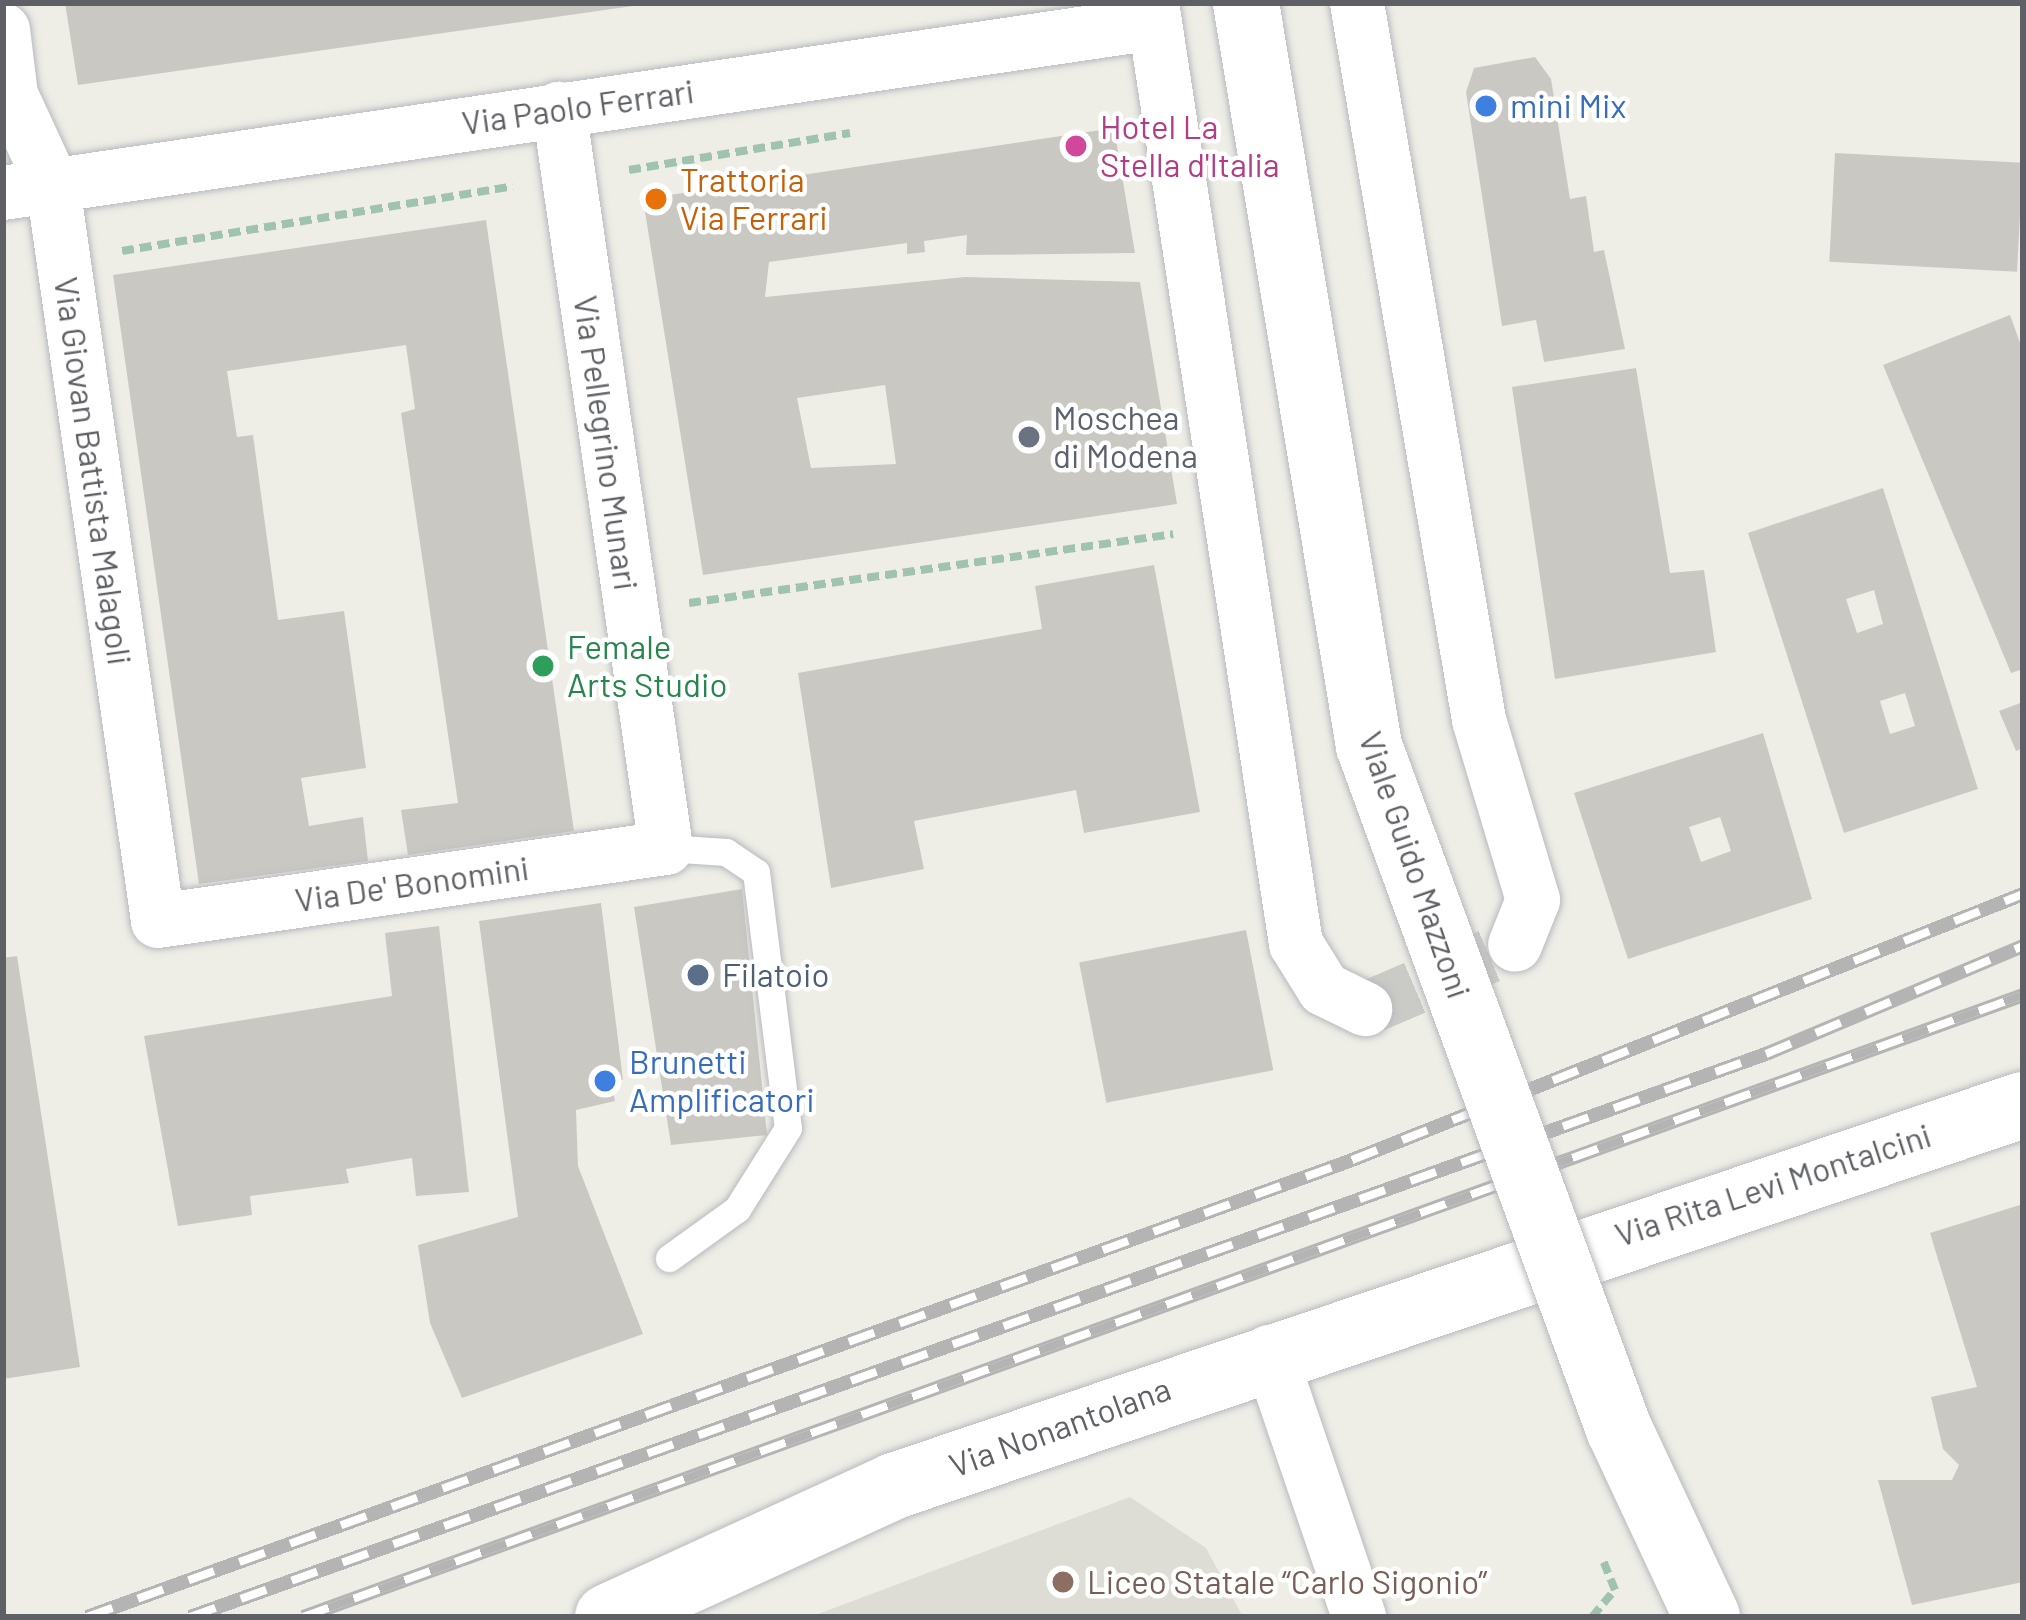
<!DOCTYPE html>
<meta charset="utf-8">
<style>
body{margin:0}
#map{position:relative;width:2026px;height:1620px;overflow:hidden;background:#eeeee7;font-family:Barlow,sans-serif}
div>[style]{position:absolute}
[style*='--x']{left:calc(var(--x)*1px);top:calc(var(--y)*1px);width:calc(var(--w)*1px);rotate:calc(var(--a)*1deg)}
.education>*{inset:0;background:#deddd5}
.building>*{inset:0;background:#cac8c3;transform-origin:0 0}
.street-tunnel>*{height:54px;margin-top:-27px;transform-origin:0;background:repeating-linear-gradient(90deg,#cacac6 0 54px,transparent 0 81px)}
.path>*{height:8px;margin-top:-4px;transform-origin:0;background:repeating-linear-gradient(90deg,#a0c3ae 0 12px,transparent 0 18px)}
.roads{filter:drop-shadow(0 0 3px #b9babf) drop-shadow(0 0 3px #b9babf)}
.lane>*{height:27px;margin:-13.5px;padding:0 13.5px;transform-origin:13.5px;border-radius:13.5px;background:#fff}
.street>*{height:54px;margin:-27px;padding:0 27px;transform-origin:27px;border-radius:27px;background:#fff}
.secondary>*{height:66px;margin:-33px;padding:0 33px;transform-origin:33px;border-radius:33px;background:#fff}
.rail>*{height:14px;margin-top:-7px;transform-origin:0;background:repeating-linear-gradient(90deg,#fff 0 27px,#b4b4b5 0 54px);box-sizing:border-box;border-block:3px solid #b4b4b5}
.bridges{filter:drop-shadow(0 0 3px #b8babe) drop-shadow(0 0 3px #b8babe)}
.secondary-bridge>*{height:66px;margin:-33px;padding:0 33px;transform-origin:33px;border-radius:33px;background:#fff}
.dots>*{width:33px;height:33px;translate:-50% -50%;box-sizing:border-box;border:6px solid #fff;border-radius:50%}
span{translate:-50% -50%;white-space:nowrap;text-align:center;line-height:1.15;-webkit-text-stroke:9px #fff;paint-order:stroke}
.shop-label{font-size:33px;color:#366cbe}
.left{translate:0 -50%;text-align:left}
.street-label{font-size:33px;color:#5e6065}
.hotel-label{font-size:33px;color:#b23c85}
.food-label{font-size:33px;color:#c56008}
.worship-label{font-size:33px;color:#5b616d}
.leisure-label{font-size:33px;color:#27864d}
.service-label{font-size:33px;color:#4e5e75}
.education-label{font-size:33px;color:#785e54}
.frame{position:absolute;inset:0;border:6px solid #5e6065;pointer-events:none}
</style>
<div id="map">
<div class="education">
<i style="clip-path:polygon(1130px 1497px,1206px 1548px,1243px 1617px,810px 1617px)"></i>
</div>
<div class="building">
<i style="clip-path:polygon(65px 3px,632px 3px,633px 6px,78px 85px)"></i>
<i style="clip-path:polygon(1535px 57px,1551px 79px,1570px 199px,1586px 196px,1594px 252px,1604px 250px,1625px 349px,1544px 362px,1536px 320px,1502px 326px,1466px 92px,1474px 68px)"></i>
<i style="clip-path:polygon(evenodd,1114px 128px,1135px 253px,966px 255px,967px 235px,924px 241px,925px 252px,907px 254px,907px 243px,769px 262px,765px 297px,965px 277px,1140px 282px,1177px 504px,703px 575px,643px 199px,1114px 128px,885px 385px,896px 464px,811px 468px,797px 398px,885px 385px)"></i>
<i style="left:1835px;top:153px;width:188px;height:109px;rotate:3deg"></i>
<i style="clip-path:polygon(486px 220px,574px 831px,408px 855px,401px 810px,458px 803px,401px 413px,415px 409px,406px 345px,227px 371px,237px 437px,253px 435px,278px 620px,344px 611px,366px 768px,301px 778px,309px 826px,363px 817px,368px 861px,199px 884px,113px 275px)"></i>
<i style="clip-path:polygon(2010px 315px,2023px 351px,2023px 669px,2011px 673px,1883px 365px)"></i>
<i style="clip-path:polygon(1636px 368px,1670px 573px,1704px 570px,1716px 652px,1555px 679px,1512px 387px)"></i>
<i style="clip-path:polygon(evenodd,1883px 488px,1978px 789px,1844px 833px,1748px 533px,1883px 488px,1874px 590px,1883px 624px,1857px 633px,1846px 599px,1874px 590px,1883px 488px,1905px 693px,1915px 726px,1890px 734px,1880px 701px,1905px 693px)"></i>
<i style="clip-path:polygon(1154px 565px,1200px 812px,1084px 833px,1076px 790px,914px 821px,924px 869px,831px 888px,798px 673px,1042px 629px,1035px 586px)"></i>
<i style="clip-path:polygon(2023px 702px,2023px 748px,2016px 751px,1999px 711px)"></i>
<i style="clip-path:polygon(evenodd,1763px 733px,1812px 899px,1628px 959px,1574px 793px,1763px 733px,1720px 817px,1731px 851px,1701px 862px,1689px 827px,1720px 817px)"></i>
<i style="clip-path:polygon(742px 889px,767px 1135px,671px 1145px,634px 907px)"></i>
<i style="clip-path:polygon(601px 903px,623px 1080px,611px 1082px,615px 1101px,576px 1110px,578px 1166px,643px 1334px,462px 1398px,430px 1323px,418px 1245px,518px 1217px,479px 921px)"></i>
<i style="clip-path:polygon(439px 926px,469px 1192px,416px 1196px,412px 1158px,346px 1169px,349px 1183px,250px 1196px,252px 1215px,178px 1226px,144px 1036px,392px 996px,385px 933px)"></i>
<i style="left:1246px;top:930px;width:143px;height:170px;rotate:79deg"></i>
<i style="clip-path:polygon(17px 956px,80px 1367px,3px 1379px,3px 958px)"></i>
<i style="clip-path:polygon(2023px 1204px,2023px 1582px,1912px 1605px,1878px 1480px,1952px 1480px,1959px 1465px,1943px 1449px,1931px 1397px,1977px 1387px,1930px 1233px)"></i>
</div>
<div class="street-tunnel">
<i style="--x:1365;--y:1009;--w:163;--a:-23.1"></i>
</div>
<div class="path">
<i style="--x:629;--y:170;--w:224;--a:-9.5"></i>
<i style="--x:122;--y:251;--w:396;--a:-9.4"></i>
<i style="--x:689;--y:603;--w:489;--a:-8.1"></i>
<i style="--x:1592;--y:1617;--w:35;--a:-50"></i>
<i style="--x:1615;--y:1590;--w:31;--a:-112"></i>
</div>
<div class="roads">
<div class="lane">
<i style="--x:666;--y:848;--w:60;--a:3.8"></i>
<i style="--x:726;--y:852;--w:36;--a:34"></i>
<i style="--x:756;--y:872;--w:258;--a:82.9"></i>
<i style="--x:788;--y:1128;--w:96;--a:122.2"></i>
<i style="--x:737;--y:1209;--w:84;--a:144.2"></i>
</div>
<div class="street">
<i style="--x:1152;--y:3;--w:952;--a:81.3"></i>
<i style="--x:1296;--y:944;--w:53;--a:58.1"></i>
<i style="--x:1324;--y:989;--w:46;--a:26"></i>
<i style="--x:1357;--y:3;--w:727;--a:80.34"></i>
<i style="--x:1479;--y:720;--w:188;--a:73.3"></i>
<i style="--x:1533;--y:900;--w:48;--a:111.8"></i>
<i style="--x:3;--y:30;--w:65;--a:83"></i>
<i style="--x:11;--y:95;--w:100;--a:65.2"></i>
<i style="--x:53;--y:186;--w:742;--a:81.87"></i>
<i style="--x:158;--y:921;--w:513;--a:-8.18"></i>
<i style="--x:666;--y:848;--w:747;--a:-98.24"></i>
<i style="--x:3;--y:193;--w:1163;--a:-8.4"></i>
<i style="--x:1269;--y:1352;--w:280;--a:71.2"></i>
</div>
<div class="secondary">
<i style="--x:608;--y:1617;--w:315;--a:-24.6"></i>
<i style="--x:894;--y:1486;--w:1192;--a:-18.65"></i>
</div>
</div>
<div class="rail">
<i style="--x:87;--y:1617;--w:1345;--a:-19.86"></i>
<i style="--x:1352;--y:1160;--w:722;--a:-21.62"></i>
<i style="--x:190;--y:1617;--w:1674;--a:-19.66"></i>
<i style="--x:1766;--y:1054;--w:279;--a:-22.8"></i>
<i style="--x:303;--y:1617;--w:1829;--a:-19.88"></i>
</div>
<div class="bridges">
<div class="secondary-bridge">
<i style="--x:1246;--y:3;--w:753;--a:80.6"></i>
<i style="--x:1369;--y:746;--w:727;--a:69.9"></i>
<i style="--x:1619;--y:1429;--w:208;--a:64.9"></i>
</div>
</div>
<div class="dots">
<i style="left:1486px;top:106px;background:#3f7fe0"></i>
<i style="left:1076px;top:146px;background:#d1479c"></i>
<i style="left:656px;top:199px;background:#e8710a"></i>
<i style="left:1029px;top:437px;background:#6b7280"></i>
<i style="left:543px;top:666px;background:#2e9e5b"></i>
<i style="left:698px;top:975px;background:#5c6f8a"></i>
<i style="left:605px;top:1081px;background:#3f7fe0"></i>
<i style="left:1063px;top:1582px;background:#8d6e63"></i>
</div>
<div class="shop-label">
<span class="left" style="left:1510px;top:106px">mini Mix</span>
<span class="left" style="left:629px;top:1081px">Brunetti<br>Amplificatori</span>
</div>
<div class="street-label">
<span style="left:578px;top:107px;rotate:-8deg">Via Paolo Ferrari</span>
<span style="left:606px;top:443px;rotate:82deg">Via Pellegrino Munari</span>
<span style="left:93px;top:471px;rotate:82deg">Via Giovan Battista Malagoli</span>
<span style="left:1415px;top:865px;rotate:71deg">Viale Guido Mazzoni</span>
<span style="left:412px;top:884px;rotate:-8deg">Via De' Bonomini</span>
<span style="left:1773px;top:1185px;rotate:-18deg">Via Rita Levi Montalcini</span>
<span style="left:1060px;top:1427px;rotate:-20deg">Via Nonantolana</span>
</div>
<div class="hotel-label">
<span class="left" style="left:1100px;top:146px">Hotel La<br>Stella d'Italia</span>
</div>
<div class="food-label">
<span class="left" style="left:680px;top:199px">Trattoria<br>Via Ferrari</span>
</div>
<div class="worship-label">
<span class="left" style="left:1053px;top:437px">Moschea<br>di Modena</span>
</div>
<div class="leisure-label">
<span class="left" style="left:567px;top:666px">Female<br>Arts Studio</span>
</div>
<div class="service-label">
<span class="left" style="left:722px;top:975px">Filatoio</span>
</div>
<div class="education-label">
<span class="left" style="left:1087px;top:1582px">Liceo Statale “Carlo Sigonio”</span>
</div>
<div class="frame"></div>
</div>
